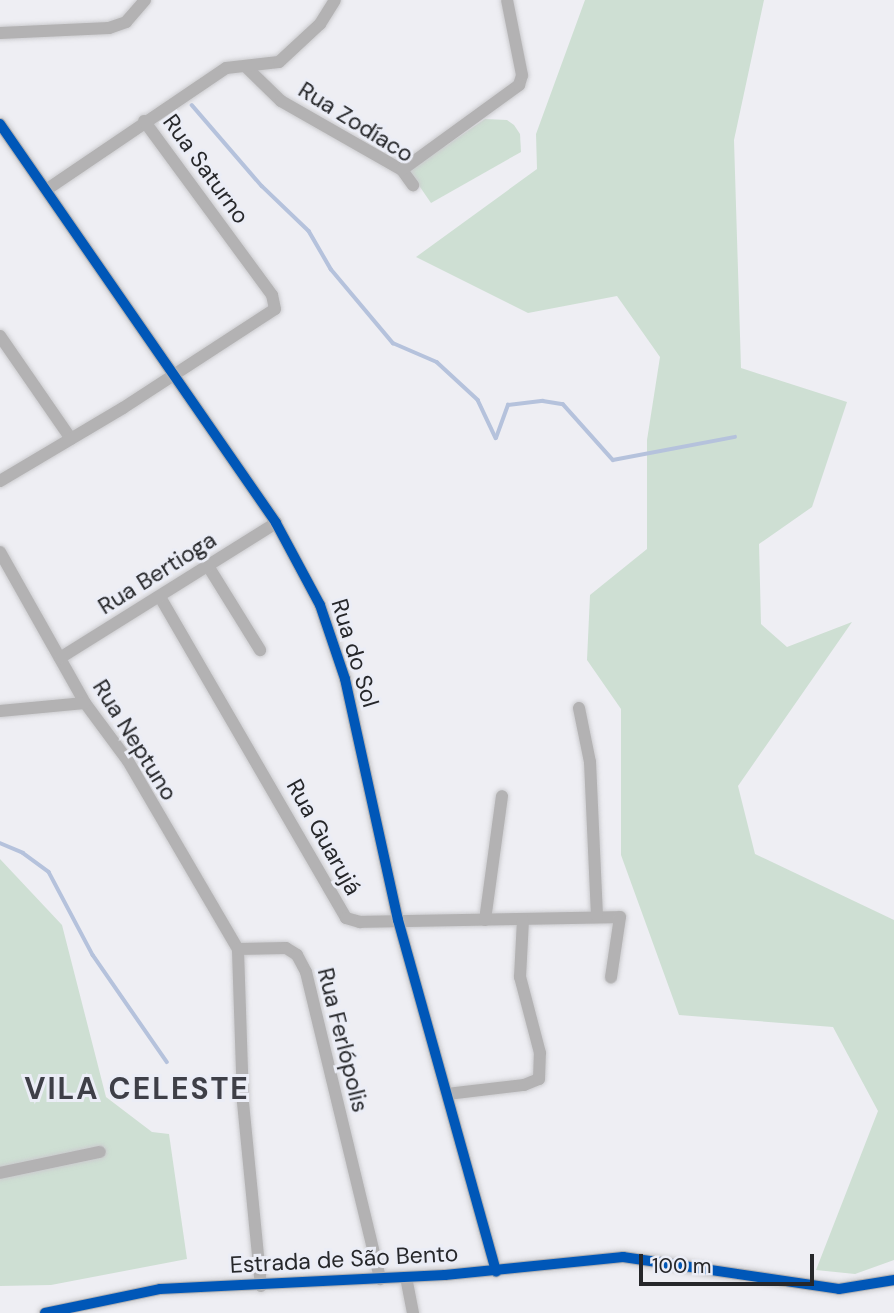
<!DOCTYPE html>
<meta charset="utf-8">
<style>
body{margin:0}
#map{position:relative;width:894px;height:1313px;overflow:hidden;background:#eeeef3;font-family:"DM Sans",sans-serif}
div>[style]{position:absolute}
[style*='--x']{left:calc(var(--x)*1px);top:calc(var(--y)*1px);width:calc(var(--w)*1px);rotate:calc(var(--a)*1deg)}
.green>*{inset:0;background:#cedfd3}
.stream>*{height:3.5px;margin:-1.75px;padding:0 1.75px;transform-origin:1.75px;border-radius:1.75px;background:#b5c2dc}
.roads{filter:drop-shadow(0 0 2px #cbcbce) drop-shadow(0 0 2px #cbcbce)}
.minor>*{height:12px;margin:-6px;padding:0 6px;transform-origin:6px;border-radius:6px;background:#b3b2b3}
.cycleway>*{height:10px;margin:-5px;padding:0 5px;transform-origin:5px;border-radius:5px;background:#0057b8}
span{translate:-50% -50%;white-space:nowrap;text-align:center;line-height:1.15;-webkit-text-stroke:6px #ebedf6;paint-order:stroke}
.street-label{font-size:23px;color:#26272a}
.district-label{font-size:30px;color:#3e3f47;font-weight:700;letter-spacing:2px}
.scale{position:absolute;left:639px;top:1254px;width:175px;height:32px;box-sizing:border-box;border:4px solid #26272a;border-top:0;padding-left:9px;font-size:21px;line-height:24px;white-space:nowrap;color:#26272a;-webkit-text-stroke:5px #ebedf6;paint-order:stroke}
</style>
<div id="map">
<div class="green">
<i style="clip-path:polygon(585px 0,764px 0,734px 140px,741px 368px,847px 402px,812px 507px,759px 544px,761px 624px,787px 647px,852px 622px,738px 786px,755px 854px,894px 920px,894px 1260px,855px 1274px,816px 1270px,878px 1111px,833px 1027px,679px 1015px,621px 855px,621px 709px,587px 660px,590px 595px,647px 549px,647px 440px,660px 357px,617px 296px,528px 313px,416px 257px,537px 169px,536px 134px)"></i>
<i style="clip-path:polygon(485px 119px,507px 120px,514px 125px,520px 134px,521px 152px,431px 203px,409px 171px)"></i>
<i style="clip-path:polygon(0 859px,62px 925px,106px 1097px,152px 1132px,169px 1134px,187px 1259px,51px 1285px,0 1286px)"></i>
</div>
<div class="stream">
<i style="--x:192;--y:105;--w:107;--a:49.2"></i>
<i style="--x:262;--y:186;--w:65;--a:43.8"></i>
<i style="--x:309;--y:231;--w:44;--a:59.9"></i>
<i style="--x:331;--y:269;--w:97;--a:50"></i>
<i style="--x:393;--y:343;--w:48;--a:23.4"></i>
<i style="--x:437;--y:362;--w:56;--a:42.8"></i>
<i style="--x:478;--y:400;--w:42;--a:64.7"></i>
<i style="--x:496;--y:438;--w:35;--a:-70"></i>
<i style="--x:508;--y:405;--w:35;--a:-7"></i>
<i style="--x:543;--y:401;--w:20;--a:9"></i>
<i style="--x:563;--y:404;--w:75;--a:48.2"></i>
<i style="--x:613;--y:460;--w:124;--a:-10.7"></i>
<i style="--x:0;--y:843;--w:25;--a:23"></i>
<i style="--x:23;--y:853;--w:32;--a:36"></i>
<i style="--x:49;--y:872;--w:94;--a:62.1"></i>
<i style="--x:93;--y:955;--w:130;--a:55.3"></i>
</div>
<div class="roads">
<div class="minor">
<i style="--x:0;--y:33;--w:109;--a:-2.6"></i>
<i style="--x:109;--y:28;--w:18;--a:-19"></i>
<i style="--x:126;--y:22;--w:29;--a:-49"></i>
<i style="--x:246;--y:67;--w:49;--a:44.2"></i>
<i style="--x:281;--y:101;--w:139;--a:29.7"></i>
<i style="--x:402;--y:170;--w:19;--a:54"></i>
<i style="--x:0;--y:124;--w:485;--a:55.3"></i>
<i style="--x:276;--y:523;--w:93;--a:61.8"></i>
<i style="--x:320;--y:605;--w:78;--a:71.3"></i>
<i style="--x:345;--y:679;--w:247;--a:77.6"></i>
<i style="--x:398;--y:920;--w:365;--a:74.4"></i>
<i style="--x:402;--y:170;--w:145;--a:-36"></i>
<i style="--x:519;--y:85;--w:10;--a:-73"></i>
<i style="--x:522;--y:75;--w:76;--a:-101.3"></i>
<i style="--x:46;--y:190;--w:217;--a:-34.1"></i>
<i style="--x:226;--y:68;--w:53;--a:-6.5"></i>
<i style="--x:279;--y:62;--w:56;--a:-42.8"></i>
<i style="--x:320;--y:24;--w:28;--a:-58"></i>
<i style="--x:0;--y:336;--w:125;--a:55.4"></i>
<i style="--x:0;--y:481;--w:143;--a:-30.7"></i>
<i style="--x:123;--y:408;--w:181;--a:-33.1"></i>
<i style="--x:275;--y:309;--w:14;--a:-102"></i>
<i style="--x:272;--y:295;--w:216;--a:-126.3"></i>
<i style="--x:0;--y:552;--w:173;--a:60.6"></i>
<i style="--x:85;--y:703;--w:72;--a:53.4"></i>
<i style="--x:128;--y:761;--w:218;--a:59.7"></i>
<i style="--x:208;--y:566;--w:99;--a:58.2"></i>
<i style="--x:160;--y:597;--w:371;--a:59.9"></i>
<i style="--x:346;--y:918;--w:15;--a:16"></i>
<i style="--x:360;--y:922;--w:260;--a:-1.1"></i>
<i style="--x:620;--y:917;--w:61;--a:98.5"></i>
<i style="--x:60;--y:658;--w:255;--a:-32"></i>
<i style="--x:579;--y:708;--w:55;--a:78.5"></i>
<i style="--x:590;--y:762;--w:155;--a:87.4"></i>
<i style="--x:0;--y:711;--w:85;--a:-5.4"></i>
<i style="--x:485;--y:920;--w:125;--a:-82.2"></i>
<i style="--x:447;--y:1094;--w:78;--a:-6.7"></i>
<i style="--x:524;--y:1085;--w:16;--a:-22"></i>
<i style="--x:539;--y:1079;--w:26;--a:-88"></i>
<i style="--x:540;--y:1053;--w:79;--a:-104.7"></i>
<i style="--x:520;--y:977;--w:57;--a:-87"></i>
<i style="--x:0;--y:1173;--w:102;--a:-11.9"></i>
<i style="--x:406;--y:1277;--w:37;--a:79"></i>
<i style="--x:261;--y:1286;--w:186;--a:-95.6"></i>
<i style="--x:243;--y:1101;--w:152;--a:-91.9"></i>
<i style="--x:238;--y:949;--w:48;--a:-1.2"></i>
<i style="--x:286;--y:948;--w:13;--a:32"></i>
<i style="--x:297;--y:955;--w:19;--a:62"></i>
<i style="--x:306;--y:972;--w:316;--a:76.4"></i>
<i style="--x:45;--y:1313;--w:117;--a:-11.8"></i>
<i style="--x:160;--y:1289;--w:285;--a:-2.8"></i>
<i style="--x:445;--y:1275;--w:179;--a:-5.8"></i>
<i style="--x:623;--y:1257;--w:218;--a:8.4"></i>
<i style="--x:839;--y:1289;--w:56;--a:-9.3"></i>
</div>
</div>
<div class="cycleway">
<i style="--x:0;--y:124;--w:485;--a:55.3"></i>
<i style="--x:276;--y:523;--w:93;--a:61.8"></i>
<i style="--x:320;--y:605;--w:78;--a:71.3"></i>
<i style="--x:345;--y:679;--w:247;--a:77.6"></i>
<i style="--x:398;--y:920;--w:365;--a:74.4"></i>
<i style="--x:45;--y:1313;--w:117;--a:-11.8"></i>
<i style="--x:160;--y:1289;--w:285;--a:-2.8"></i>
<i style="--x:445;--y:1275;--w:179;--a:-5.8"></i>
<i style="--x:623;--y:1257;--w:218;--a:8.4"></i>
<i style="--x:839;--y:1289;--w:56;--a:-9.3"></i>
</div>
<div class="street-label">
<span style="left:356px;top:122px;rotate:32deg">Rua Zodíaco</span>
<span style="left:206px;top:169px;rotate:54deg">Rua Saturno</span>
<span style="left:157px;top:573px;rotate:-32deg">Rua Bertioga</span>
<span style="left:355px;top:653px;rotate:73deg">Rua do Sol</span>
<span style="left:135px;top:740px;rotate:58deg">Rua Neptuno</span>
<span style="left:324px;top:837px;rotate:61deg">Rua Guarujá</span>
<span style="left:343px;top:1040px;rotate:76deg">Rua Ferlópolis</span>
<span style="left:344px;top:1259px;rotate:-3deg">Estrada de São Bento</span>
</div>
<div class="district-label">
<span style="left:137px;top:1089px">VILA CELESTE</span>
</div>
<div class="scale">100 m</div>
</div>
